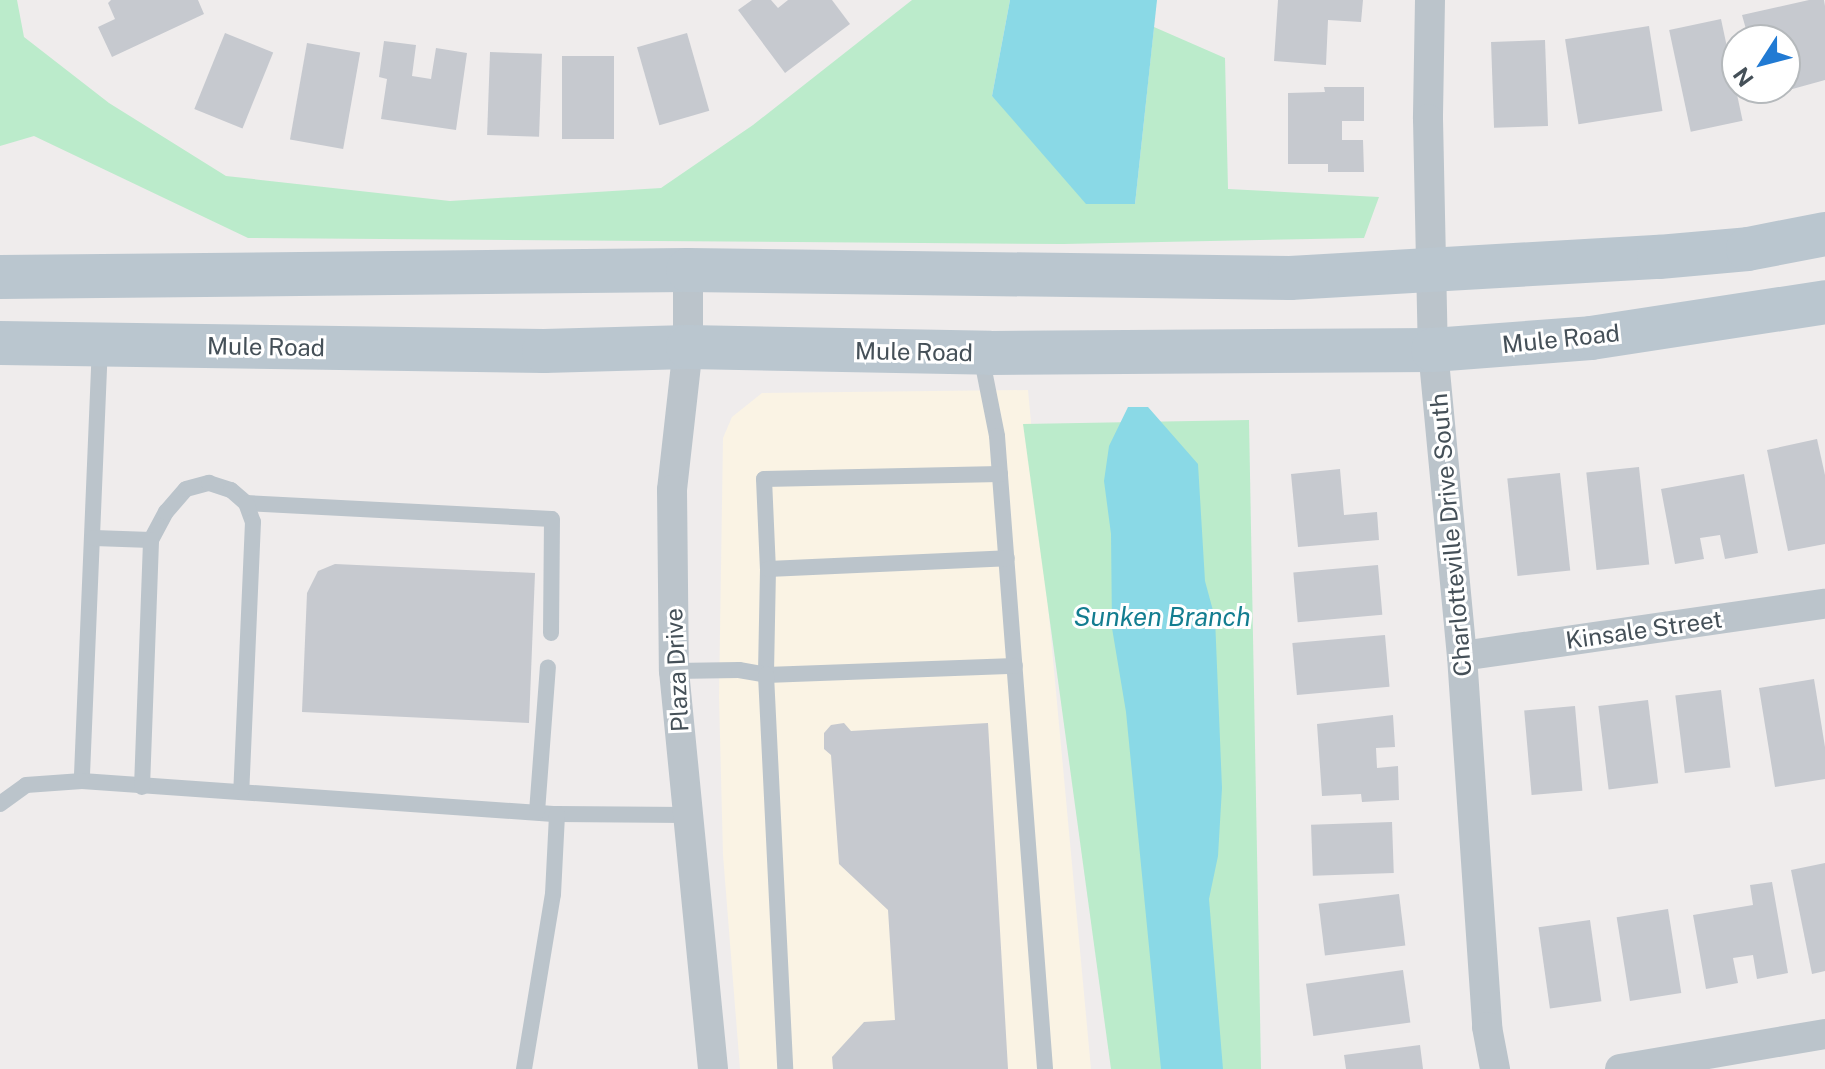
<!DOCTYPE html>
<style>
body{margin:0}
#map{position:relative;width:1825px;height:1069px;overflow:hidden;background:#efecec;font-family:"Public Sans",sans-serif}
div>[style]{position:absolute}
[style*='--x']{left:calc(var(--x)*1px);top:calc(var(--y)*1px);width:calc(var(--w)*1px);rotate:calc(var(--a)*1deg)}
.commercial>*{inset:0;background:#faf3e4}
.green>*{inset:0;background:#bbebcb}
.water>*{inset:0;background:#8ad9e6}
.building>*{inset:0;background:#c6c9cf;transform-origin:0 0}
.service>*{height:16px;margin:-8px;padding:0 8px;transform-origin:8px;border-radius:8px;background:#bbc4cb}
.minor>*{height:30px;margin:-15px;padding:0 15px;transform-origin:15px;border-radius:15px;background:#bbc4cb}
.secondary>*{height:44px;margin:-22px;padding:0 22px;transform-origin:22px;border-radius:22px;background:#bac6cf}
span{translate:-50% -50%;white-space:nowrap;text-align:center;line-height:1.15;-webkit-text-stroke:6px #fff;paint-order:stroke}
.street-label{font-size:24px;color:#455058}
.water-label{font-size:26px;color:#137d90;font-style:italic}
.north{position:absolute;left:1721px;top:24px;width:80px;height:80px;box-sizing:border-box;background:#fff;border:2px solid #b5b9bc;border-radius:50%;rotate:234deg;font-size:22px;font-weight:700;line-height:32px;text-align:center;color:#455058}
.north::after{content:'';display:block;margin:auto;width:28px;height:36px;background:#217ad3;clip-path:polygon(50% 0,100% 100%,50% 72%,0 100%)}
</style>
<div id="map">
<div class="commercial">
<i style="clip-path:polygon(1028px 390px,1091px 1069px,740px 1069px,723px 855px,719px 697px,723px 438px,732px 417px,762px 393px)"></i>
</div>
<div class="green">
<i style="clip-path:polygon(0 0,17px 0,24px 37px,109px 103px,226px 176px,450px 201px,661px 188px,753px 125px,912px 0,1010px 0,992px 96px,1135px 204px,1154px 27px,1225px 58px,1228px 189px,1379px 197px,1364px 238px,1063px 244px,248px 238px,34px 136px,0 146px)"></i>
<i style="clip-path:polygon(1249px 420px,1261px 1069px,1111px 1069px,1023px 424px)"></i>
</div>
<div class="water">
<i style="clip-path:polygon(1010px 0,1157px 0,1135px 204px,1086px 204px,992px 96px)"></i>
<i style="clip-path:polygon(1128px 407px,1148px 407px,1198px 464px,1205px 581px,1215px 618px,1222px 788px,1218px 856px,1209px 899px,1223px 1069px,1161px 1069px,1126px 712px,1112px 628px,1111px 534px,1104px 481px,1109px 446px)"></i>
</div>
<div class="building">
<i style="clip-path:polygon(111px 0,198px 0,204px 14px,112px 57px,98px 27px,115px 19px,108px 3px)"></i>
<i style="clip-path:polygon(752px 0,771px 0,778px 8px,788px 0,832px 0,850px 24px,785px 73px,738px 10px)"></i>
<i style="clip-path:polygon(1278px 0,1363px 0,1361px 22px,1328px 20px,1326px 65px,1274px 61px)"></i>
<i style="clip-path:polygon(1809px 0,1824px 0,1825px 6px,1825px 80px,1764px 97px,1762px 88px,1785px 88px,1785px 40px,1749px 40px,1742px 15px)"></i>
<i style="left:1721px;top:19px;width:104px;height:53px;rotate:78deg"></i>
<i style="left:1649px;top:26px;width:86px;height:85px;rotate:81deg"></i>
<i style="left:225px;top:33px;width:52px;height:82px;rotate:22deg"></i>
<i style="left:687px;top:33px;width:81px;height:52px;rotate:74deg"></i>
<i style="left:1545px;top:40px;width:86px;height:54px;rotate:88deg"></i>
<i style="clip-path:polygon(384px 41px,416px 45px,412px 76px,431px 79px,436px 48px,467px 53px,456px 130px,381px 119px,387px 79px,379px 77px)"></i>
<i style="left:307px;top:43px;width:54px;height:98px;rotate:10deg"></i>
<i style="left:490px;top:52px;width:52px;height:83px;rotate:2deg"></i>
<i style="left:562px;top:56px;width:52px;height:83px"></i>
<i style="clip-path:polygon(1324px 87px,1364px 87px,1364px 121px,1342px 121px,1342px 140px,1363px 140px,1364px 172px,1328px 172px,1328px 164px,1288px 164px,1288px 93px,1325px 92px)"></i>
<i style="clip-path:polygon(1817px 439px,1825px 475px,1825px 544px,1788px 551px,1767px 450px)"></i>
<i style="left:1639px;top:467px;width:98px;height:53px;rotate:84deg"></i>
<i style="clip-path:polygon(1340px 469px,1344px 515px,1377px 512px,1379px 540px,1298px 547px,1291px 474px)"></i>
<i style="left:1560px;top:473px;width:98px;height:53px;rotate:84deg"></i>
<i style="clip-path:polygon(1744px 474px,1758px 553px,1725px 559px,1720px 535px,1700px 538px,1704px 559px,1675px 564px,1661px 489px)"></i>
<i style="clip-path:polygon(335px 564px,535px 573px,529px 723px,302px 712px,307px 593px,318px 571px)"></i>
<i style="left:1378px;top:565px;width:50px;height:85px;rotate:85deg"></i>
<i style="left:1385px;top:635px;width:52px;height:93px;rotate:85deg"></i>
<i style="clip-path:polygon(1814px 679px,1825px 747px,1825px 779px,1775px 787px,1759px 688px)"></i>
<i style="left:1721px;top:690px;width:78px;height:46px;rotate:83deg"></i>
<i style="left:1648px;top:700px;width:84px;height:50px;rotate:83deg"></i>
<i style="left:1575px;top:706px;width:85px;height:51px;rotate:85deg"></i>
<i style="clip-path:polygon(1393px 715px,1395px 747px,1376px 748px,1377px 768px,1398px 766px,1399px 800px,1362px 802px,1361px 794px,1322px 796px,1317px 724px)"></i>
<i style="clip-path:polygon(844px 723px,851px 731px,988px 723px,1008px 1069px,833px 1069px,832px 1057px,864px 1022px,895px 1020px,888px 910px,839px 864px,831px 755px,824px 749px,824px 733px,831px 725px)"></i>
<i style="left:1392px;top:822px;width:51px;height:81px;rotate:88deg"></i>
<i style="clip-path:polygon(1825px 863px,1825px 971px,1812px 974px,1791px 870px)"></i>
<i style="clip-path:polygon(1772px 882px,1788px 973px,1757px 979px,1753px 955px,1733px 958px,1738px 983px,1706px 989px,1693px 915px,1753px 905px,1750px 885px)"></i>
<i style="left:1399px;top:894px;width:52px;height:81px;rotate:83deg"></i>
<i style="left:1668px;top:909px;width:85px;height:52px;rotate:81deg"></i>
<i style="left:1590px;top:920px;width:82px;height:52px;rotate:82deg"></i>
<i style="left:1403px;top:970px;width:53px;height:98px;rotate:82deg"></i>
<i style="clip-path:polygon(1420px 1045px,1423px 1069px,1346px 1069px,1344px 1055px)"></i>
</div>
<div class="service">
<i style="--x:100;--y:345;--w:436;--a:92.4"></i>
<i style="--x:82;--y:781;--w:476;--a:4"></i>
<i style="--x:557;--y:814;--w:129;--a:0.4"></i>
<i style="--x:981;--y:355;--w:83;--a:78.8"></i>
<i style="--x:997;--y:436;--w:635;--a:85.66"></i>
<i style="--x:1000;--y:474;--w:236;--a:178.8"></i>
<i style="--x:764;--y:479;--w:90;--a:87.5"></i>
<i style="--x:768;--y:569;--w:106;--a:91.1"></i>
<i style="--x:766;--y:675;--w:249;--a:-2.1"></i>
<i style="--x:246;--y:503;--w:306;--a:3"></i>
<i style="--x:552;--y:519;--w:114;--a:90.5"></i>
<i style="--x:94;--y:538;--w:57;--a:2"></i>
<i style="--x:151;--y:540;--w:32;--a:-62"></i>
<i style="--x:166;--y:512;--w:30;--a:-49"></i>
<i style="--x:186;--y:489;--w:24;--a:-15"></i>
<i style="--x:209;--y:483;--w:23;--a:18"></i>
<i style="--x:231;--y:490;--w:20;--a:41"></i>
<i style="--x:246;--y:503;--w:20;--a:70"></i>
<i style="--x:253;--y:522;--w:270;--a:92.5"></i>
<i style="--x:768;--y:569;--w:239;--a:-2.6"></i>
<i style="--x:674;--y:671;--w:65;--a:-0.9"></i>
<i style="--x:739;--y:670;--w:27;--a:10"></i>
<i style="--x:766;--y:675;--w:394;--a:87.2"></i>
<i style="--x:142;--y:787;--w:247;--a:-87.9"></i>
<i style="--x:0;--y:804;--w:32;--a:-36"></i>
<i style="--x:26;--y:785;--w:56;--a:-4.1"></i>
<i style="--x:537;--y:812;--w:145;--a:-85.7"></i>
<i style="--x:524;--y:1069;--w:177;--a:-80.6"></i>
<i style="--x:553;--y:894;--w:80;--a:-87.1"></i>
</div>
<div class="minor">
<i style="--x:1430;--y:0;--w:119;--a:91"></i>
<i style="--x:1428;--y:119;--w:231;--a:88.8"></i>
<i style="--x:1433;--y:350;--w:307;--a:84.6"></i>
<i style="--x:1462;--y:656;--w:372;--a:86.1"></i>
<i style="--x:1487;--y:1027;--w:43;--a:79.2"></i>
<i style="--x:688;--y:270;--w:77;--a:90"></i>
<i style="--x:688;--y:347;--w:144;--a:96.4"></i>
<i style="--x:672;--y:490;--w:181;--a:89.4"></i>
<i style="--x:674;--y:671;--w:400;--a:84.4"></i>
<i style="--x:1462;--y:656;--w:367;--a:-8.2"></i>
<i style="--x:1620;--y:1069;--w:208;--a:-9.7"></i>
</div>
<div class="secondary">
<i style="--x:0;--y:277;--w:688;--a:-0.58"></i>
<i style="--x:688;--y:270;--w:602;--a:0.76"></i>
<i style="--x:1290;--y:278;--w:370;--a:-3.3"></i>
<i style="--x:1659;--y:257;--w:89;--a:-5.1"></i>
<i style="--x:1748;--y:249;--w:78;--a:-11"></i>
<i style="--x:0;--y:343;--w:544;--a:0.84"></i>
<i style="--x:544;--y:351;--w:144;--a:-1.6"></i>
<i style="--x:688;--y:347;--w:302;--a:1.1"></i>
<i style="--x:990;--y:353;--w:443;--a:-0.4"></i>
<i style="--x:1433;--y:350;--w:158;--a:-4.3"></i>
<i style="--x:1591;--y:338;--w:237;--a:-8.7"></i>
</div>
<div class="street-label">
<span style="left:1561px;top:339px;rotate:-6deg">Mule Road</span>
<span style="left:266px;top:347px;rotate:1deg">Mule Road</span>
<span style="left:914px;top:352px;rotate:1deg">Mule Road</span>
<span style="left:1451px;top:535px;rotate:-95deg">Charlotteville Drive South</span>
<span style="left:1644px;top:630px;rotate:-8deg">Kinsale Street</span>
<span style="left:677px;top:670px;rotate:-93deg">Plaza Drive</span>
</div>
<div class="water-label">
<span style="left:1162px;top:617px">Sunken Branch</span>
</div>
<div class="north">N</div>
</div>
